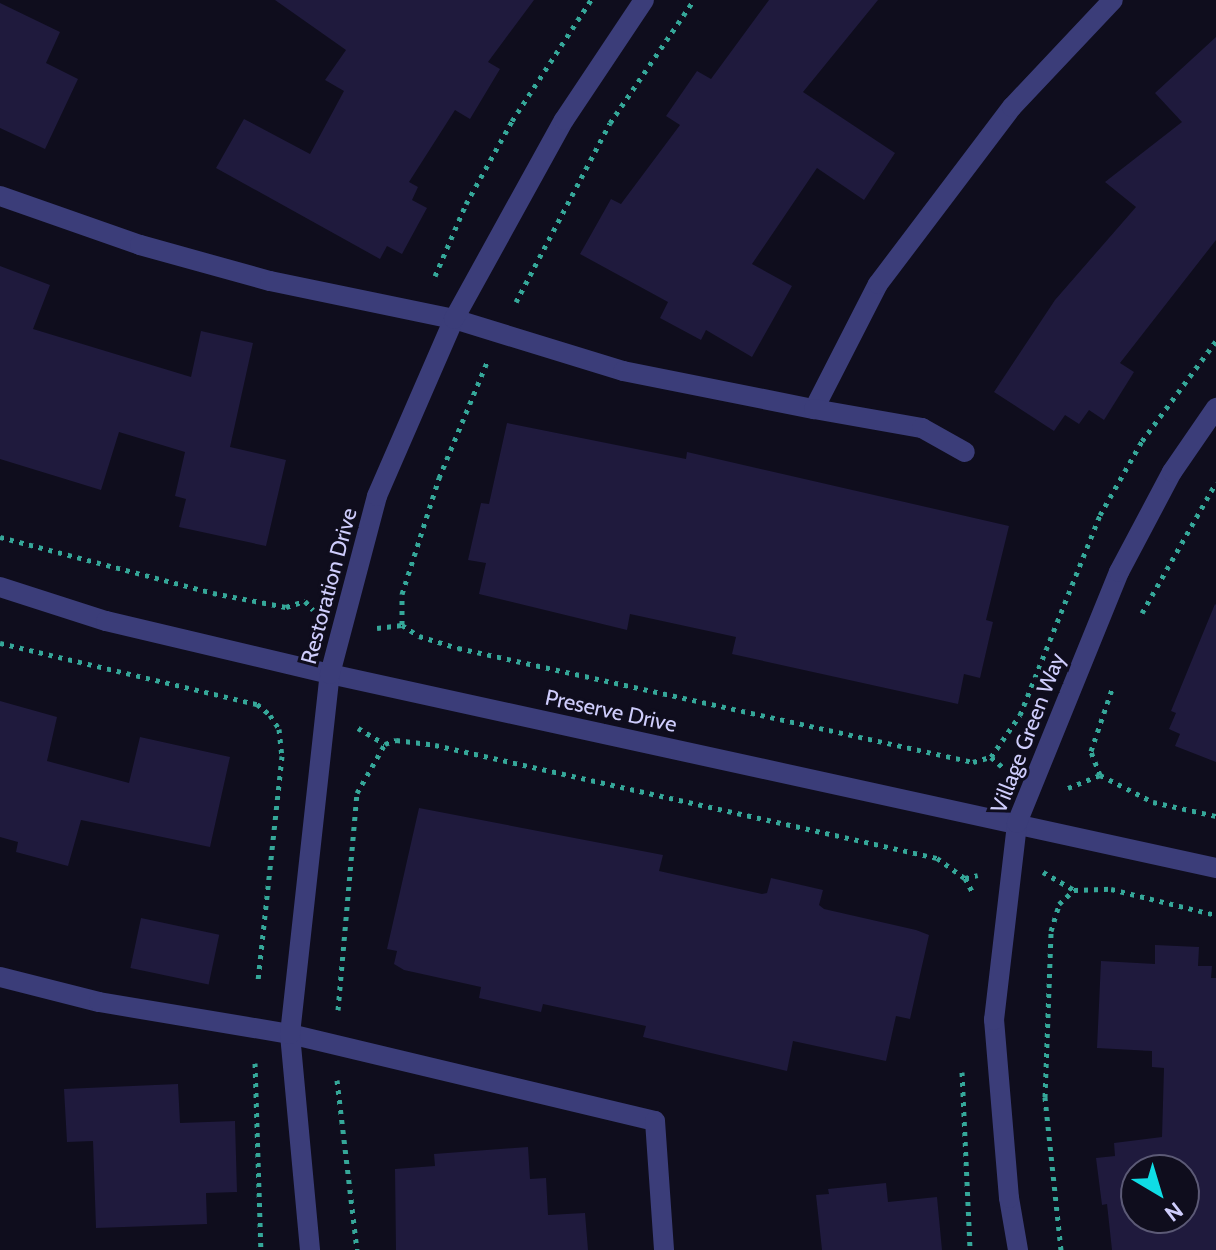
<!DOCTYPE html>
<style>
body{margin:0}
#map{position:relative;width:1216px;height:1250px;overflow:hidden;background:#0f0d1d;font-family:Cabin,sans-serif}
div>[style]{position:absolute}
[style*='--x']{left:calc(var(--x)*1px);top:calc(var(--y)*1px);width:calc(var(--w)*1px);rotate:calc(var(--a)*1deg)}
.building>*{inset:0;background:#1f1a3d;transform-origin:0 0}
.path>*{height:5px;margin-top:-2.5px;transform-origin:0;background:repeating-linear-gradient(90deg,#35a799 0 4px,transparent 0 10px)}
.minor>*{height:20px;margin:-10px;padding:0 10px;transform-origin:10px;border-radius:10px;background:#3b3d79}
span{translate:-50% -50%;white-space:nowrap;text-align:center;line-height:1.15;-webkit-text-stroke:6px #0f0d1d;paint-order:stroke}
.street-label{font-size:22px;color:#cfcdfc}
.north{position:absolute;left:1120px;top:1154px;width:80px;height:80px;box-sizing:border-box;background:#0f0d1d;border:2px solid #5c5a76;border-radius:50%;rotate:142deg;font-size:22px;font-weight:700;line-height:32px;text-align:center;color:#cfcdfc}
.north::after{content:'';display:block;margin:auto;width:28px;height:36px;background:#0fdde5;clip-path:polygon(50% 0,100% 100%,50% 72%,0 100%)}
</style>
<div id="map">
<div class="building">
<i style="clip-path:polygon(275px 0,534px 0,488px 62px,500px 69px,470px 119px,455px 110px,409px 182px,418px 187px,412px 200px,427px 208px,402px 254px,387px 246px,380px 259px,216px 168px,244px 119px,310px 154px,344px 91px,325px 80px,346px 50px)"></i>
<i style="clip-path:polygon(769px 0,878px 0,803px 92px,895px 153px,864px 200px,817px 168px,752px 264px,792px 286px,752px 357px,706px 330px,701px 340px,660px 318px,668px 302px,580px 254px,611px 199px,621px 204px,680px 125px,666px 116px,697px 71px,711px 79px)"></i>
<i style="clip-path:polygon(0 3px,60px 32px,46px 63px,78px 79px,45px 149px,0 128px)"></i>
<i style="clip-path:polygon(1216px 37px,1216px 240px,1120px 363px,1134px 372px,1104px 420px,1089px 410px,1079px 424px,1065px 415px,1054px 431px,994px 392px,1055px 300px,1136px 207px,1105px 182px,1182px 122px,1155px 93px)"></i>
<i style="clip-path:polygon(0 266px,50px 285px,33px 329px,191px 377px,201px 331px,253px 343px,230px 447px,286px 460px,266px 546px,179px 527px,186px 499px,175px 496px,185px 452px,119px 432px,101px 490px,0 459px)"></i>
<i style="clip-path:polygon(507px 423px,686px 459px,687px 452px,1009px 526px,986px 620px,993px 622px,980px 678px,964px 674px,958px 704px,732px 654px,736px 637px,630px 614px,627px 630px,479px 594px,486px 563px,468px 560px,481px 503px,489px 504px)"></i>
<i style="clip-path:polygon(1215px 604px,1216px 605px,1216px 762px,1175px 746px,1180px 734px,1169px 729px,1176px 713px,1171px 711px)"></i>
<i style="clip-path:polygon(0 701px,57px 717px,47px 761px,129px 783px,140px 737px,230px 757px,210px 847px,81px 820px,68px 866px,16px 852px,18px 842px,0 837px)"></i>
<i style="clip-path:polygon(419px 808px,663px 855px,659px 871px,762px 894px,767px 893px,771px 878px,823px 890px,819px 905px,824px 909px,916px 930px,929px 935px,910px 1019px,896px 1016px,886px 1061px,793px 1041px,787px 1071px,643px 1037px,646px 1026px,543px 1004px,541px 1012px,479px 998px,481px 987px,404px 970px,394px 964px,397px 951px,387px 949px)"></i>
<i style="left:141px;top:918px;width:80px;height:51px;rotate:12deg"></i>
<i style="clip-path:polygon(evenodd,1155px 945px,1199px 947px,1198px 966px,1212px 966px,1211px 978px,1216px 978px,1216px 1250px,1112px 1250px,1107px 1204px,1102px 1205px,1096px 1158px,1115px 1156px,1114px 1143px,1162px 1137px,1164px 1068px,1152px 1067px,1152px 1051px,1097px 1048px,1101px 961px,1155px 964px,1155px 945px,1136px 1170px,1184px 1170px,1184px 1218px,1136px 1218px,1136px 1170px)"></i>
<i style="clip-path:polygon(178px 1084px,180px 1123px,235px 1121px,237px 1192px,206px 1193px,207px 1224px,96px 1228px,93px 1141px,67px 1142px,64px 1089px)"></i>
<i style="clip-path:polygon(528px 1147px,530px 1179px,546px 1178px,548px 1215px,585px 1213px,588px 1250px,396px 1250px,395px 1169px,435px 1166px,434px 1154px)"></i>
<i style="clip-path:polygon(886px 1183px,888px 1202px,937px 1197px,942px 1250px,822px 1250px,816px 1195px,829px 1194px,828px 1189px)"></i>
</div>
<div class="path">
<i style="--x:435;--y:276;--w:78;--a:-66.7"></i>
<i style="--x:466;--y:204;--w:95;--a:-61"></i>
<i style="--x:512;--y:121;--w:145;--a:-56.9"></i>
<i style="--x:516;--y:302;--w:202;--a:-62.3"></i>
<i style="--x:610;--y:123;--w:149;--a:-55.7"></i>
<i style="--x:0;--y:537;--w:220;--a:14.7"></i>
<i style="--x:213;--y:593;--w:74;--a:10.9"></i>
<i style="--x:286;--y:607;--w:20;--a:-18"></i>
<i style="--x:305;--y:601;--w:12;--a:48"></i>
<i style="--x:1142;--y:613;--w:150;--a:-60.4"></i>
<i style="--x:402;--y:625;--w:31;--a:-90"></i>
<i style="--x:402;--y:594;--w:122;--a:-72.3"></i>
<i style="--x:439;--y:478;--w:126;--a:-67.5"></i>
<i style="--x:377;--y:628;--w:25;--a:-7"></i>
<i style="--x:402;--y:625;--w:20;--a:33"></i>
<i style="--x:419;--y:636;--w:41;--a:17.1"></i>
<i style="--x:458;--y:648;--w:527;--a:12.48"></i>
<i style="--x:973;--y:762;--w:19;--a:-16"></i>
<i style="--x:991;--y:757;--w:18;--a:41"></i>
<i style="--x:0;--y:643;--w:264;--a:13.4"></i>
<i style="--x:257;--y:704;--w:17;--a:40"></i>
<i style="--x:270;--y:715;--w:17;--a:57"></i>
<i style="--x:279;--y:729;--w:27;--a:84"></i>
<i style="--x:282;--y:756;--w:226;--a:96.1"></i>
<i style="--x:358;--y:728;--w:31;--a:31"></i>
<i style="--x:385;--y:744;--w:12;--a:-20"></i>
<i style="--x:396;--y:740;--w:39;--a:7"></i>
<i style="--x:435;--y:745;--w:515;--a:12.69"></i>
<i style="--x:937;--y:858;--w:34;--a:36"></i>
<i style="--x:965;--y:878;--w:13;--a:-13"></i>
<i style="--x:991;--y:757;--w:51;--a:-55.4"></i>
<i style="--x:1020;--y:715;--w:215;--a:-68.2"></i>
<i style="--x:1100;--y:515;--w:85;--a:-60.4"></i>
<i style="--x:1142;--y:441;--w:124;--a:-53.5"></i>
<i style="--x:1100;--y:775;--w:26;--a:-111"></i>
<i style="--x:1091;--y:751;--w:65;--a:-71.3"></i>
<i style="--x:1068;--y:788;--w:35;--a:-22"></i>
<i style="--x:1100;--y:775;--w:59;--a:27"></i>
<i style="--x:1153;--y:802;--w:65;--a:12.5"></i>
<i style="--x:1043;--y:872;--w:36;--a:30"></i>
<i style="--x:1074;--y:890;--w:37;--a:-2"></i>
<i style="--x:1111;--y:889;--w:108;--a:13.9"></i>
<i style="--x:965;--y:878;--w:19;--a:62"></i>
<i style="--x:338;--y:1010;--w:218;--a:-85"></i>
<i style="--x:357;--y:793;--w:56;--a:-60.3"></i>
<i style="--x:255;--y:1063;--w:187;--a:88.2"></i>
<i style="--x:962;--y:1072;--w:178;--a:87.4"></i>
<i style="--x:337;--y:1080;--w:171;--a:83.3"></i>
<i style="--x:1061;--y:1250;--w:154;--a:-96"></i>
<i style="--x:1045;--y:1097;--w:166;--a:-87.9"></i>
<i style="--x:1051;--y:931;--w:28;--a:-73"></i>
<i style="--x:1059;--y:904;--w:21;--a:-43"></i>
</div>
<div class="minor">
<i style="--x:0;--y:196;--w:148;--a:19.3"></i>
<i style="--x:140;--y:245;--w:135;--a:15.5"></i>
<i style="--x:270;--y:281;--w:188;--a:11.7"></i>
<i style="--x:454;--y:319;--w:177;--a:17.1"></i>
<i style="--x:623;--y:371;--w:195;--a:11.3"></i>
<i style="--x:814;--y:409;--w:140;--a:-62.9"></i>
<i style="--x:878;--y:284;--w:222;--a:-52.9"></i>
<i style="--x:1012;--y:107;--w:147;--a:-46.7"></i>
<i style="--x:814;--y:409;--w:110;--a:10"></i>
<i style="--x:922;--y:428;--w:49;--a:29.2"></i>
<i style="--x:0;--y:587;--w:111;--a:17.8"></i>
<i style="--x:106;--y:621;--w:230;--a:13.3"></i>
<i style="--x:330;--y:674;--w:907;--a:12.35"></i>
<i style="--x:0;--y:977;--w:102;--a:14.2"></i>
<i style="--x:99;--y:1002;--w:194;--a:9.5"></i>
<i style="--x:290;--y:1034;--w:375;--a:13.4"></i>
<i style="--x:655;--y:1121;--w:129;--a:86"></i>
<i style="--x:310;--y:1250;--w:217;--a:-95.3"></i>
<i style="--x:290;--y:1034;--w:362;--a:-83.7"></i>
<i style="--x:330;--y:674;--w:184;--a:-75.2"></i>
<i style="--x:377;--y:496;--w:193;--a:-66.5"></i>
<i style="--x:454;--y:319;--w:227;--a:-61.1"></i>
<i style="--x:564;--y:120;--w:144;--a:-56.3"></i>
<i style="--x:1018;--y:1250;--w:53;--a:-99.8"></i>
<i style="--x:1009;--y:1198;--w:179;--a:-94.8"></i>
<i style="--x:994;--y:1020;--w:198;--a:-83.3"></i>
<i style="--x:1017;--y:823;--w:271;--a:-67.9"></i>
<i style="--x:1119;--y:572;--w:113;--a:-62.1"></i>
<i style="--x:1172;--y:472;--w:78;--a:-55.5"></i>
</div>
<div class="street-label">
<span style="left:329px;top:586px;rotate:-75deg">Restoration Drive</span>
<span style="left:611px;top:711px;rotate:12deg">Preserve Drive</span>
<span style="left:1028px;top:733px;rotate:-69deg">Village Green Way</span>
</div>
<div class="north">N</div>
</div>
